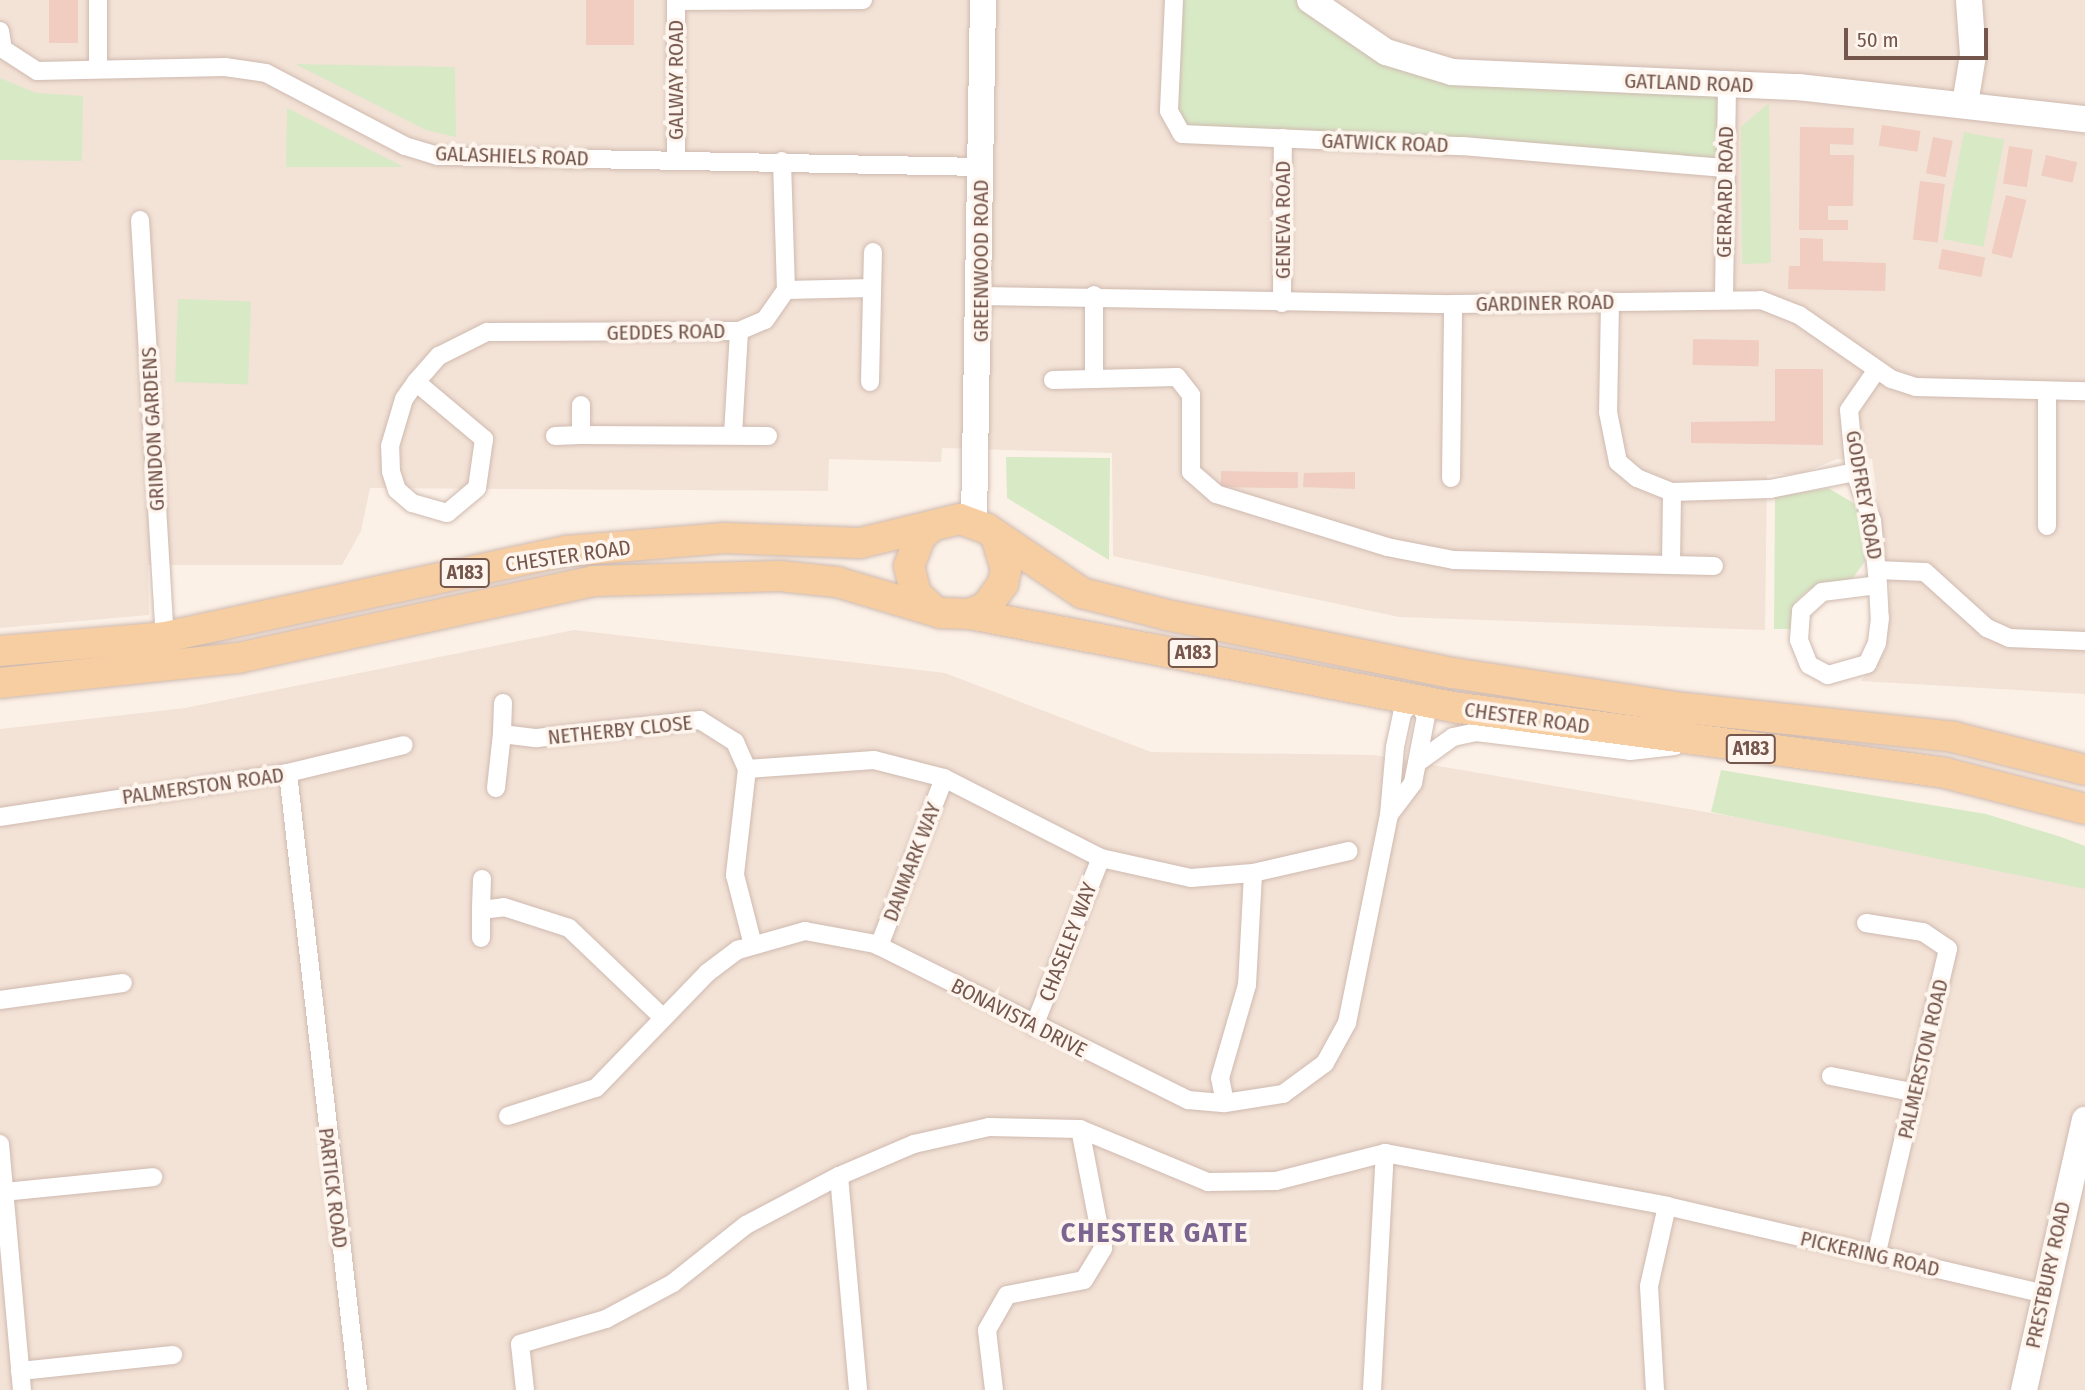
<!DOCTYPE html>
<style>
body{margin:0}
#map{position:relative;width:2085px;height:1390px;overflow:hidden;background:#fcf1e7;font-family:"Fira Sans Condensed",sans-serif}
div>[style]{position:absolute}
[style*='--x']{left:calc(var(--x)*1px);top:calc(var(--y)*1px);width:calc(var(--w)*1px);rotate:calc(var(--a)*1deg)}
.residential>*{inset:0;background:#f3e2d6}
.green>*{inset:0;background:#d8e9c6;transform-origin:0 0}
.building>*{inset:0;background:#f0cdc0;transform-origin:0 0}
.roads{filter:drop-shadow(0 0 2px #cfbab0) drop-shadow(0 0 2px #cfbab0)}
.street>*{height:18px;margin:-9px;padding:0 9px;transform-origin:9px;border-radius:9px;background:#fff}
.secondary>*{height:26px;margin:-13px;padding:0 13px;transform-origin:13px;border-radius:13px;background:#fff}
.primary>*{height:30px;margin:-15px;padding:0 15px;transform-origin:15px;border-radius:15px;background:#f7cea2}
span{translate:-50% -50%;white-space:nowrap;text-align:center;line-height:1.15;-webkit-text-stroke:7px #fef6ee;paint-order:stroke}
.shield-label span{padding:2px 5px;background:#fef6ee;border:2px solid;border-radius:5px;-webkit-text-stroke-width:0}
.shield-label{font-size:19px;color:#75564c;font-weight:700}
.street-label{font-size:21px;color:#75564c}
.district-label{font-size:28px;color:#7c6491;font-weight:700;letter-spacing:2px}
.scale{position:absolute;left:1844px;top:28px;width:144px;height:32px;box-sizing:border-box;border:4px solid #75564c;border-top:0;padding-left:9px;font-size:21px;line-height:24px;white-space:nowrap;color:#75564c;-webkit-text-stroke:5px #fef6ee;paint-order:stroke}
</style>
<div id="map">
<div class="residential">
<i style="clip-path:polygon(0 0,2085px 0,2085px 694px,1861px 681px,1886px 649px,1890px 587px,1872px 459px,1837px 459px,1803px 473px,1767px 475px,1765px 630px,1399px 617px,1113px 556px,1112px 453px,942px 448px,941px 462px,829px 459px,828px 491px,370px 488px,361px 531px,342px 565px,148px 565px,149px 615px,0 628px)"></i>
<i style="clip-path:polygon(574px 630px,945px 673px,1151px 752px,1374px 755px,1887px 843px,2085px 888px,2085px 1390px,0 1390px,0 729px,185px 708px)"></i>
</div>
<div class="green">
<i style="clip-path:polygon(1174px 0,1310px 0,1452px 72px,1727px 85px,1725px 168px,1182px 134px,1167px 64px)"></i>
<i style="clip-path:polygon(295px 64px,455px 67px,456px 137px,426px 130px)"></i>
<i style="clip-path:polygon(0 78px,36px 93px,83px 96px,82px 161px,0 160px)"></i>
<i style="clip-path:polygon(1769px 103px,1771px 263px,1742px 264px,1741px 127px)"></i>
<i style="clip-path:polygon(287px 108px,404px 167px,286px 167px)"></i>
<i style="left:1964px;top:132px;width:41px;height:109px;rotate:11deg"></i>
<i style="left:178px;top:299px;width:73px;height:83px;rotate:2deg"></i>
<i style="clip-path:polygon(1006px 457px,1110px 458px,1109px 560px,1007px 498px)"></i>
<i style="clip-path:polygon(1828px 488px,1857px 505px,1865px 561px,1853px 578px,1807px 591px,1794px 603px,1790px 629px,1774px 629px,1775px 497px)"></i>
<i style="clip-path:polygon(1721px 770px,1986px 814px,2061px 837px,2085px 846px,2085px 889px,1711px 812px)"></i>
</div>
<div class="building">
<i style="left:49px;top:0;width:29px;height:43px"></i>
<i style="left:586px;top:0;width:48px;height:45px"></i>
<i style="left:1882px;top:125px;width:39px;height:21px;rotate:9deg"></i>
<i style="clip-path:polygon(1800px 127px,1854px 128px,1853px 145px,1830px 144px,1830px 155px,1854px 155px,1853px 206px,1828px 206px,1828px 220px,1848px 220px,1848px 230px,1799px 230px)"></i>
<i style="left:1933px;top:137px;width:20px;height:37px;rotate:11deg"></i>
<i style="left:2009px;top:146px;width:24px;height:38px;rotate:9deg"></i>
<i style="left:2046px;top:155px;width:32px;height:21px;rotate:13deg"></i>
<i style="left:1920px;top:181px;width:25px;height:59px;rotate:7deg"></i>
<i style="left:2006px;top:195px;width:21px;height:60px;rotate:14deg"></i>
<i style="clip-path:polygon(1800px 238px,1823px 239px,1823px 261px,1886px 263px,1885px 291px,1788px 289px,1789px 266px,1800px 266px)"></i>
<i style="left:1942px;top:249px;width:44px;height:20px;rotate:11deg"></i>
<i style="left:1693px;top:339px;width:66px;height:26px;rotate:1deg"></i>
<i style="clip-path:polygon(1775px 369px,1823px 369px,1823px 445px,1691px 443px,1691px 422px,1775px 421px)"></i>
<i style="left:1221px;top:471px;width:77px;height:16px;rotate:1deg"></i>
<i style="clip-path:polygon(1355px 472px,1355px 489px,1303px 487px,1304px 473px)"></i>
</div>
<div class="roads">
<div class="street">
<i style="--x:98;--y:0;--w:69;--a:90"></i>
<i style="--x:1174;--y:0;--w:111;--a:92.6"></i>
<i style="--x:1169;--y:111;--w:26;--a:61"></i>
<i style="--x:1182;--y:134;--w:280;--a:2.5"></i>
<i style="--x:1462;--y:146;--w:264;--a:4.8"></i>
<i style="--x:676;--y:1;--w:187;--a:-0.3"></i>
<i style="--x:0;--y:31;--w:18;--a:81"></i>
<i style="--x:3;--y:49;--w:40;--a:32.9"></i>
<i style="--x:37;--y:71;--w:188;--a:-1.2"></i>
<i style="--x:225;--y:67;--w:41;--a:8.3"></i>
<i style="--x:266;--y:73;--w:157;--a:27.7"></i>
<i style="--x:405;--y:146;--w:34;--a:17"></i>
<i style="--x:438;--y:156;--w:544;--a:1.16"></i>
<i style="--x:676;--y:160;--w:160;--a:-90"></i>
<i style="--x:140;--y:220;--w:418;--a:86.6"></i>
<i style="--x:786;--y:290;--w:86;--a:-1.3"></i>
<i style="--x:981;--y:296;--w:472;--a:1"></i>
<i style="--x:1453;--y:304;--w:308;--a:-0.7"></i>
<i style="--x:1761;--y:300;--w:41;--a:21.5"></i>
<i style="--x:1799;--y:315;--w:112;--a:34.8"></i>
<i style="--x:1891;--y:379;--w:26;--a:18"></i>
<i style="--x:1916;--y:387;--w:169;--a:1.4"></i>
<i style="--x:1724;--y:299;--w:214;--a:-89.2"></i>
<i style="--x:1610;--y:302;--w:110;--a:91"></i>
<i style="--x:1608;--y:412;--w:51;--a:78.7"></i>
<i style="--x:1618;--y:462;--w:25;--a:40"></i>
<i style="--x:1637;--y:478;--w:38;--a:22"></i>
<i style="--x:1672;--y:492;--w:98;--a:-1.8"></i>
<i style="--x:1770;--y:489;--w:87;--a:-11.3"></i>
<i style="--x:1282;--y:303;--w:165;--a:-89.7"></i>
<i style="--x:1876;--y:371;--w:47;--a:124.7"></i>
<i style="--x:1849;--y:410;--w:62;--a:84.5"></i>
<i style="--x:1855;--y:472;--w:52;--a:70.9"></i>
<i style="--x:1872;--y:521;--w:64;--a:84.6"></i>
<i style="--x:1878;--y:585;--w:33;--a:87"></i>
<i style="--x:1880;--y:618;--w:25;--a:97"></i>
<i style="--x:1877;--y:643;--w:23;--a:115"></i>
<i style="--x:1867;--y:664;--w:41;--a:164.2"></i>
<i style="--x:1828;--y:675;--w:21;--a:-152"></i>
<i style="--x:1809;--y:665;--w:27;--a:-112"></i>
<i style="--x:1799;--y:640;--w:29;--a:-86"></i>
<i style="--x:1801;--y:611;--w:28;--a:-42"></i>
<i style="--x:1822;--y:592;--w:56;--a:-7.1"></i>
<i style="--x:1094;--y:379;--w:84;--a:-90"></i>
<i style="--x:1053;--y:380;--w:124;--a:-1.4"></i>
<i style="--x:1177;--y:377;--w:23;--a:52"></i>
<i style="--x:1191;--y:395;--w:77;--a:90"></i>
<i style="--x:1191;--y:472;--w:33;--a:41"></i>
<i style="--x:1216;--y:494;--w:179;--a:17.2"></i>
<i style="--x:1387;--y:547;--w:68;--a:11"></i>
<i style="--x:1454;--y:560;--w:260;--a:1.3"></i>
<i style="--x:416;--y:382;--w:89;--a:40"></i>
<i style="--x:484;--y:439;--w:49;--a:98.1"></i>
<i style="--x:477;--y:488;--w:39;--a:140"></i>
<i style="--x:447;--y:513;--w:36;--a:-164"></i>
<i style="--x:412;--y:503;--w:20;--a:-139"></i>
<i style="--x:397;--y:490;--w:20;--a:-108"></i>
<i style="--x:391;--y:471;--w:25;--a:-92"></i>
<i style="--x:390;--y:446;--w:49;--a:-73.4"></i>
<i style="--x:404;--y:399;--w:21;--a:-55"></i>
<i style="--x:416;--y:382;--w:35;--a:-49"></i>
<i style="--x:439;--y:356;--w:54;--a:-26.6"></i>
<i style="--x:487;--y:332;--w:252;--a:-0.2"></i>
<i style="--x:739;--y:331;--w:28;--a:-23"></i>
<i style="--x:765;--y:320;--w:37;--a:-55"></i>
<i style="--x:786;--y:290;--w:129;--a:-91.8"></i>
<i style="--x:870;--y:382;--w:130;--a:-88.7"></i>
<i style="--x:581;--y:435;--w:187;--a:0.3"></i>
<i style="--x:733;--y:435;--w:104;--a:-86.7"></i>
<i style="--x:555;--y:436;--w:26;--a:-2"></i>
<i style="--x:581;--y:435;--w:30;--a:-90"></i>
<i style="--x:1451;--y:478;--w:174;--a:-89.3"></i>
<i style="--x:2047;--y:526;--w:132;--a:-90"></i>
<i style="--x:1671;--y:565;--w:73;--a:-89.2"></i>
<i style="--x:1877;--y:570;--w:48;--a:2.4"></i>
<i style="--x:1925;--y:572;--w:84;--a:42.1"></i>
<i style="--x:1987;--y:628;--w:24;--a:24"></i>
<i style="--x:2009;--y:638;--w:76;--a:2.3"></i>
<i style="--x:503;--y:703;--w:31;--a:92"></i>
<i style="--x:502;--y:734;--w:35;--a:7"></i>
<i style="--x:537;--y:738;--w:164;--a:-6.3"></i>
<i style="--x:700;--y:720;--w:41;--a:32.2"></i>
<i style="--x:735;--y:742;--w:30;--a:66"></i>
<i style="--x:747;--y:769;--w:107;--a:96.5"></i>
<i style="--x:735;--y:875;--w:72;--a:75.6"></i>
<i style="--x:1417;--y:763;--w:44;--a:-35.8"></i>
<i style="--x:1453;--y:737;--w:24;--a:-12"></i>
<i style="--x:1476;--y:732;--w:155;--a:7"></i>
<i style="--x:1630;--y:751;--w:45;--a:-6.3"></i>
<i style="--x:747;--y:769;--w:127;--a:-4.1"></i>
<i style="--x:874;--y:760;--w:72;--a:14.4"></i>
<i style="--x:944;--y:778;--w:176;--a:27"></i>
<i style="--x:1101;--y:858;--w:92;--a:12.5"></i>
<i style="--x:1191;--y:878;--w:62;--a:-4.6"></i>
<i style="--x:1253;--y:873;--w:98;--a:-12.9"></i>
<i style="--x:288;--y:773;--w:621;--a:83.53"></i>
<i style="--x:496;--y:788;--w:54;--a:-83.7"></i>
<i style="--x:0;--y:817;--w:291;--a:-8.7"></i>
<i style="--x:288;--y:773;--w:119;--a:-13.6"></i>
<i style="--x:482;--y:879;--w:31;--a:92"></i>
<i style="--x:481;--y:910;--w:23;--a:-7"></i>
<i style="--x:504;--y:907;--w:68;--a:17.9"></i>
<i style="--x:569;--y:928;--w:129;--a:43.7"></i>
<i style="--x:1866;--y:923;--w:58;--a:9"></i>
<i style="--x:1923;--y:932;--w:30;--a:34"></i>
<i style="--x:1948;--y:949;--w:314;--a:103.2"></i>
<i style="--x:481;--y:938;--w:28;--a:-90"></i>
<i style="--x:879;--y:946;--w:180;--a:-68.8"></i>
<i style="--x:0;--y:1000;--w:124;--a:-7.9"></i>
<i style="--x:1034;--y:1026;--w:181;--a:-68.3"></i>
<i style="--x:1831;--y:1076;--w:87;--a:11.3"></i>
<i style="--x:1225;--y:1103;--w:25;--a:-101"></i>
<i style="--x:1220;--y:1078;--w:97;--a:-73.8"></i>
<i style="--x:1247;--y:985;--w:112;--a:-86.9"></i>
<i style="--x:508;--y:1116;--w:92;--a:-17.7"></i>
<i style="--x:596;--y:1088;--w:160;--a:-46"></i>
<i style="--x:707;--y:973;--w:39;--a:-37"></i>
<i style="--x:738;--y:950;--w:70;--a:-15.8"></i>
<i style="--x:805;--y:931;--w:71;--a:10.5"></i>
<i style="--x:875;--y:944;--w:350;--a:26.5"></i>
<i style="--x:1188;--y:1100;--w:37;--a:5"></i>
<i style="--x:1225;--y:1103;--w:59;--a:-8.8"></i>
<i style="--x:1283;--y:1094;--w:52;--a:-36.4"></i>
<i style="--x:1325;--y:1063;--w:46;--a:-61.2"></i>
<i style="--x:1347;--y:1023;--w:212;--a:-78.6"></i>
<i style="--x:1389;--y:815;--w:68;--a:-85"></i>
<i style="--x:1395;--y:747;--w:35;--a:-78"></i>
<i style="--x:1402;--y:713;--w:18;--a:-45"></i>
<i style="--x:1415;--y:700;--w:19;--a:55"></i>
<i style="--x:1426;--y:716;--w:68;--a:101"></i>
<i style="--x:1413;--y:783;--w:40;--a:127"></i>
<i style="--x:0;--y:1144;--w:247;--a:84.9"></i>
<i style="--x:839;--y:1176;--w:215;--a:84.9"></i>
<i style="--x:4;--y:1192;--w:150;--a:-5.7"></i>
<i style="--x:20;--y:1371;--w:154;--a:-6"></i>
<i style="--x:525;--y:1390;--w:46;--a:-96.2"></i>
<i style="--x:520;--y:1344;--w:90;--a:-16.2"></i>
<i style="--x:606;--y:1319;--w:76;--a:-28.2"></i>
<i style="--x:673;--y:1283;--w:93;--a:-38.5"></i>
<i style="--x:746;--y:1225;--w:105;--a:-27.8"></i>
<i style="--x:839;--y:1176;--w:82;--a:-23.1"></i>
<i style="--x:914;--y:1144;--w:77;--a:-12.8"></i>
<i style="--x:989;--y:1127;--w:91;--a:1.3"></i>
<i style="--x:1080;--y:1129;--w:139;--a:22.5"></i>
<i style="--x:1208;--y:1182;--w:68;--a:-0.8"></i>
<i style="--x:1276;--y:1181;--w:113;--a:-14.4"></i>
<i style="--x:1385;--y:1153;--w:287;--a:10.6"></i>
<i style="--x:1667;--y:1206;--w:387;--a:13.1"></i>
<i style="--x:994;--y:1390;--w:60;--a:-96.7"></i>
<i style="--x:987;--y:1330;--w:40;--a:-60.3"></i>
<i style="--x:1007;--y:1295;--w:78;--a:-11"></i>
<i style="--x:1084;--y:1280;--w:37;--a:-59"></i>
<i style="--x:1103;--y:1248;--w:121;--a:-100.9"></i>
<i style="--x:1372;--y:1390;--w:237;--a:-86.9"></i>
<i style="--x:1655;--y:1390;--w:104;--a:-93.3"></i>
<i style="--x:1649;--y:1286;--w:82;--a:-77.3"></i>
</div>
<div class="secondary">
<i style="--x:1310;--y:0;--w:92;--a:34.4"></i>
<i style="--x:1386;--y:52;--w:69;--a:16.9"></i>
<i style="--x:1452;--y:72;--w:346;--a:2.5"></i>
<i style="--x:1798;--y:87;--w:289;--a:6.4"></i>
<i style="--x:1965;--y:104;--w:50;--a:-80.7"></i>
<i style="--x:1973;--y:55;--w:55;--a:-94.2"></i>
<i style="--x:974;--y:521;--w:521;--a:-89.01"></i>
<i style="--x:2024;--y:1390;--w:277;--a:-77.3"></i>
</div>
<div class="primary">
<i style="--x:929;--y:606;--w:18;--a:-137"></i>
<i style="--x:916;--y:594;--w:29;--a:-104"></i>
<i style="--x:909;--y:566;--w:31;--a:-69"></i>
<i style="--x:920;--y:537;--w:16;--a:-43"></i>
<i style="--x:970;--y:614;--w:499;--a:10.9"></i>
<i style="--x:1460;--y:708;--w:489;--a:7.6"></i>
<i style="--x:1945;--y:773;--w:145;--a:14.4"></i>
<i style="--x:0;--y:651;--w:166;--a:-4.8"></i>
<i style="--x:165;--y:637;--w:411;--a:-12.1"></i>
<i style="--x:567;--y:551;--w:158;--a:-4.7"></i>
<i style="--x:724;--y:538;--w:136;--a:2.1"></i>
<i style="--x:860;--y:543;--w:103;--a:-13.5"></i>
<i style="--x:960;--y:519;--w:29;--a:20"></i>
<i style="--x:987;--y:529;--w:115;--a:34"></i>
<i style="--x:1082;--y:593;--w:88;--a:14.5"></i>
<i style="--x:1167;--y:615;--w:292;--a:11.5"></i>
<i style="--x:1453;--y:673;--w:224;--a:8.7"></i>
<i style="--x:1674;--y:707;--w:281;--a:6.1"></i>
<i style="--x:1953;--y:737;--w:136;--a:14"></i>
<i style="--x:0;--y:683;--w:239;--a:-6"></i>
<i style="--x:238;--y:658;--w:363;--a:-12.2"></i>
<i style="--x:593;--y:581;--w:187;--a:-1.5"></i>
<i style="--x:780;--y:576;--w:57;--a:6"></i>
<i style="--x:837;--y:582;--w:109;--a:16.6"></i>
<i style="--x:941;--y:613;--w:29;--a:2"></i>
<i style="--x:970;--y:614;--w:17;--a:-24"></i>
<i style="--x:986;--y:607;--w:29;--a:-54"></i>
<i style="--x:1003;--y:584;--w:15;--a:-79"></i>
<i style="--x:1006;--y:569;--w:30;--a:-107"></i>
</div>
</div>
<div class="shield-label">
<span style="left:465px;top:573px">A183</span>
<span style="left:1193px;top:653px">A183</span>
<span style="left:1751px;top:749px">A183</span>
</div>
<div class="street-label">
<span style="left:676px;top:80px;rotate:-90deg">GALWAY ROAD</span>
<span style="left:1689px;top:83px;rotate:2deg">GATLAND ROAD</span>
<span style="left:1385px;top:143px;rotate:2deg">GATWICK ROAD</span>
<span style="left:512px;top:156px;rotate:2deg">GALASHIELS ROAD</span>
<span style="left:1725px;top:192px;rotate:-89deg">GERRARD ROAD</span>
<span style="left:1283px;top:220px;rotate:-90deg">GENEVA ROAD</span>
<span style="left:981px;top:261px;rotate:-90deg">GREENWOOD ROAD</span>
<span style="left:1545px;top:303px;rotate:-1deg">GARDINER ROAD</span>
<span style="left:666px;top:332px;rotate:-1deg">GEDDES ROAD</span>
<span style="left:153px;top:429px;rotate:-93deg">GRINDON GARDENS</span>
<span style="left:1864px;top:495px;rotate:80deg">GODFREY ROAD</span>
<span style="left:568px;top:556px;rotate:-8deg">CHESTER ROAD</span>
<span style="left:1527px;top:718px;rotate:8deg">CHESTER ROAD</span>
<span style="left:620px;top:730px;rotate:-6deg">NETHERBY CLOSE</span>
<span style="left:203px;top:786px;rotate:-8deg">PALMERSTON ROAD</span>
<span style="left:912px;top:862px;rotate:-69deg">DANMARK WAY</span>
<span style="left:1068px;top:942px;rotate:-69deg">CHASELEY WAY</span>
<span style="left:1019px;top:1018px;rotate:27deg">BONAVISTA DRIVE</span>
<span style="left:1923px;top:1059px;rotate:-77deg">PALMERSTON ROAD</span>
<span style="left:333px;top:1188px;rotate:83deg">PARTICK ROAD</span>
<span style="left:1870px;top:1254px;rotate:13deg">PICKERING ROAD</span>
<span style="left:2048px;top:1275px;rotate:-78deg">PRESTBURY ROAD</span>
</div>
<div class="district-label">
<span style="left:1155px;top:1233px">CHESTER GATE</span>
</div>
<div class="scale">50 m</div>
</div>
